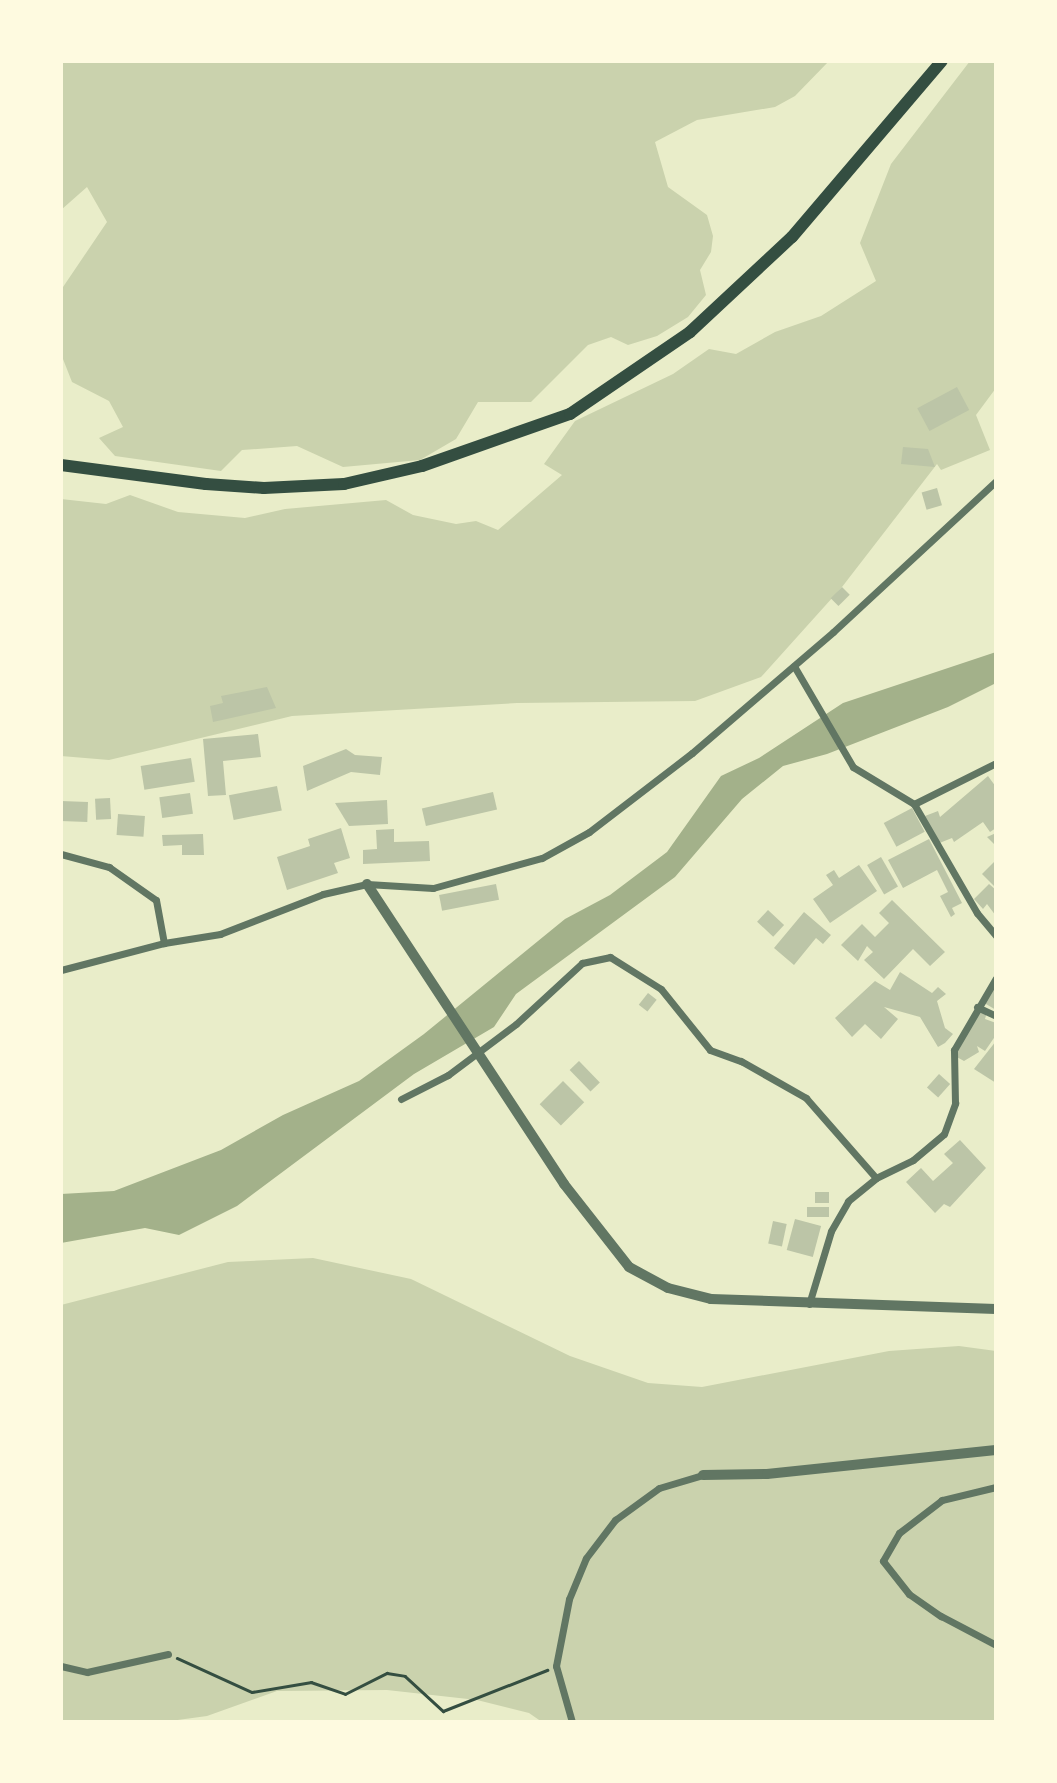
<!DOCTYPE html>
<style>
body{margin:0}
#map{position:relative;width:1057px;height:1783px;overflow:hidden;background:#e9edc9;font-family:"Source Sans 3",sans-serif}
div>[style]{position:absolute}
[style*='--x']{left:calc(var(--x)*1px);top:calc(var(--y)*1px);width:calc(var(--w)*1px);rotate:calc(var(--a)*1deg)}
.green>*{inset:0;background:#cad2ad}
.water>*{inset:0;background:#a3b18a}
.building>*{inset:0;background:#bcc5a7;transform-origin:0 0}
.path>*{height:2.5px;margin:-1.25px;padding:0 1.25px;transform-origin:1.25px;border-radius:1.25px;background:#344e41}
.minor>*{height:7px;margin:-3.5px;padding:0 3.5px;transform-origin:3.5px;border-radius:3.5px;background:#617663}
.tertiary>*{height:10px;margin:-5px;padding:0 5px;transform-origin:5px;border-radius:5px;background:#617663}
.trunk>*{height:12px;margin:-6px;padding:0 6px;transform-origin:6px;border-radius:6px;background:#344e41}
span{translate:-50% -50%;white-space:nowrap;text-align:center;line-height:1.15;-webkit-text-stroke:5px #fefae0;paint-order:stroke}
.frame{position:absolute;inset:0;border:63px solid #fefae0;pointer-events:none}
</style>
<div id="map">
<div class="green">
<i style="clip-path:polygon(61px 61px,829px 61px,795px 96px,775px 107px,697px 120px,655px 142px,668px 187px,707px 215px,713px 236px,711px 252px,700px 270px,706px 295px,688px 317px,657px 336px,628px 345px,611px 337px,588px 345px,531px 402px,478px 402px,456px 439px,420px 460px,343px 467px,297px 446px,242px 450px,221px 471px,115px 456px,99px 438px,123px 427px,109px 401px,72px 382px,61px 354px,61px 290px,107px 222px,87px 187px,61px 210px)"></i>
<i style="clip-path:polygon(970px 61px,996px 61px,996px 388px,976px 415px,990px 450px,941px 470px,937px 464px,842px 587px,761px 677px,695px 701px,517px 703px,292px 716px,109px 760px,61px 756px,61px 499px,106px 504px,130px 495px,178px 512px,245px 518px,285px 509px,386px 500px,413px 515px,456px 524px,476px 521px,498px 530px,562px 475px,544px 464px,575px 421px,673px 374px,709px 349px,736px 354px,775px 332px,821px 316px,876px 281px,860px 243px,891px 164px)"></i>
<i style="clip-path:polygon(313px 1258px,411px 1279px,570px 1356px,648px 1383px,702px 1387px,889px 1351px,959px 1346px,996px 1351px,996px 1722px,542px 1722px,529px 1713px,477px 1700px,387px 1690px,277px 1691px,207px 1716px,163px 1722px,61px 1722px,61px 1305px,228px 1262px)"></i>
</div>
<div class="water">
<i style="clip-path:polygon(996px 652px,996px 683px,948px 707px,827px 754px,783px 766px,742px 799px,675px 877px,516px 994px,494px 1027px,414px 1074px,237px 1206px,179px 1235px,145px 1228px,61px 1243px,61px 1194px,114px 1191px,221px 1150px,283px 1115px,359px 1081px,424px 1034px,565px 919px,610px 895px,667px 852px,721px 776px,759px 758px,843px 703px)"></i>
</div>
<div class="building">
<i style="left:957px;top:387px;width:26px;height:45px;rotate:62deg"></i>
<i style="clip-path:polygon(903px 447px,928px 449px,935px 467px,901px 464px)"></i>
<i style="left:937px;top:488px;width:18px;height:16px;rotate:74deg"></i>
<i style="left:842px;top:587px;width:11px;height:16px;rotate:45deg"></i>
<i style="clip-path:polygon(267px 687px,276px 708px,213px 722px,210px 706px,223px 703px,221px 696px)"></i>
<i style="clip-path:polygon(258px 734px,261px 757px,223px 761px,226px 795px,208px 796px,203px 739px)"></i>
<i style="clip-path:polygon(346px 749px,355px 755px,382px 757px,380px 775px,351px 772px,307px 791px,303px 766px)"></i>
<i style="left:191px;top:758px;width:24px;height:51px;rotate:81deg"></i>
<i style="clip-path:polygon(988px 776px,996px 787px,996px 828px,990px 832px,983px 822px,954px 842px,952px 838px,937px 844px,925px 816px,938px 811px,940px 817px)"></i>
<i style="left:277px;top:786px;width:25px;height:49px;rotate:79deg"></i>
<i style="left:493px;top:792px;width:18px;height:73px;rotate:77deg"></i>
<i style="left:190px;top:793px;width:21px;height:31px;rotate:82deg"></i>
<i style="left:110px;top:798px;width:21px;height:15px;rotate:87deg"></i>
<i style="clip-path:polygon(387px 800px,388px 824px,349px 826px,335px 803px)"></i>
<i style="left:61px;top:801px;width:27px;height:20px;rotate:2deg"></i>
<i style="left:912px;top:808px;width:27px;height:32px;rotate:62deg"></i>
<i style="left:118px;top:814px;width:27px;height:21px;rotate:4deg"></i>
<i style="clip-path:polygon(341px 828px,350px 858px,334px 863px,338px 873px,287px 890px,277px 857px,310px 846px,308px 839px)"></i>
<i style="clip-path:polygon(394px 829px,394px 842px,429px 841px,430px 861px,363px 864px,363px 850px,377px 849px,376px 830px)"></i>
<i style="clip-path:polygon(996px 833px,996px 846px,987px 837px)"></i>
<i style="clip-path:polygon(203px 834px,204px 855px,182px 855px,182px 845px,163px 846px,162px 835px)"></i>
<i style="clip-path:polygon(929px 839px,962px 903px,952px 908px,955px 914px,951px 917px,940px 896px,948px 892px,937px 870px,903px 888px,888px 860px)"></i>
<i style="left:881px;top:857px;width:34px;height:16px;rotate:60deg"></i>
<i style="clip-path:polygon(996px 860px,996px 888px,982px 874px)"></i>
<i style="clip-path:polygon(859px 865px,877px 891px,830px 923px,813px 899px,833px 885px,826px 875px,834px 870px,839px 878px)"></i>
<i style="left:496px;top:884px;width:16px;height:58px;rotate:79deg"></i>
<i style="clip-path:polygon(989px 884px,996px 890px,996px 916px,987px 904px,983px 909px,974px 899px)"></i>
<i style="clip-path:polygon(892px 900px,945px 952px,930px 966px,913px 949px,884px 979px,864px 960px,873px 952px,867px 946px,858px 961px,841px 945px,862px 924px,875px 937px,889px 923px,879px 913px)"></i>
<i style="left:768px;top:910px;width:22px;height:16px;rotate:43deg"></i>
<i style="clip-path:polygon(804px 912px,831px 935px,823px 944px,816px 938px,794px 965px,774px 948px)"></i>
<i style="clip-path:polygon(900px 972px,932px 993px,938px 987px,946px 994px,937px 1001px,945px 1028px,953px 1034px,945px 1043px,938px 1047px,920px 1017px,884px 1007px,898px 1019px,881px 1039px,865px 1024px,852px 1037px,835px 1018px,875px 981px,890px 990px)"></i>
<i style="clip-path:polygon(996px 978px,996px 1010px,981px 1001px)"></i>
<i style="left:648px;top:993px;width:11px;height:15px;rotate:38deg"></i>
<i style="clip-path:polygon(975px 1012px,987px 1012px,985px 1019px,996px 1023px,996px 1035px,985px 1051px,977px 1046px,979px 1052px,964px 1061px,955px 1056px)"></i>
<i style="clip-path:polygon(996px 1041px,996px 1083px,974px 1069px)"></i>
<i style="left:579px;top:1061px;width:30px;height:13px;rotate:46deg"></i>
<i style="left:939px;top:1074px;width:15px;height:18px;rotate:42deg"></i>
<i style="left:563px;top:1081px;width:30px;height:33px;rotate:45deg"></i>
<i style="clip-path:polygon(960px 1140px,986px 1168px,950px 1207px,944px 1204px,935px 1213px,906px 1182px,921px 1168px,933px 1181px,953px 1163px,944px 1154px)"></i>
<i style="left:815px;top:1192px;width:14px;height:11px"></i>
<i style="left:807px;top:1207px;width:22px;height:10px"></i>
<i style="left:795px;top:1219px;width:27px;height:32px;rotate:15deg"></i>
<i style="left:773px;top:1221px;width:14px;height:23px;rotate:12deg"></i>
</div>
<div class="path">
<i style="--x:177;--y:1658;--w:82;--a:24.4"></i>
<i style="--x:252;--y:1692;--w:60;--a:-9.6"></i>
<i style="--x:311;--y:1682;--w:36;--a:19"></i>
<i style="--x:345;--y:1694;--w:47;--a:-26.6"></i>
<i style="--x:387;--y:1673;--w:18;--a:9"></i>
<i style="--x:405;--y:1676;--w:52;--a:42.6"></i>
<i style="--x:443;--y:1711;--w:112;--a:-21.5"></i>
</div>
<div class="minor">
<i style="--x:794;--y:666;--w:117;--a:59.7"></i>
<i style="--x:853;--y:767;--w:71;--a:31.2"></i>
<i style="--x:914;--y:804;--w:126;--a:60"></i>
<i style="--x:977;--y:913;--w:30;--a:50"></i>
<i style="--x:914;--y:804;--w:92;--a:-26.6"></i>
<i style="--x:61;--y:854;--w:50;--a:15.2"></i>
<i style="--x:109;--y:867;--w:57;--a:35.1"></i>
<i style="--x:156;--y:900;--w:44;--a:79.5"></i>
<i style="--x:61;--y:970;--w:106;--a:-14.7"></i>
<i style="--x:164;--y:943;--w:57;--a:-9.1"></i>
<i style="--x:220;--y:934;--w:110;--a:-21.2"></i>
<i style="--x:323;--y:894;--w:45;--a:-12.8"></i>
<i style="--x:367;--y:884;--w:66;--a:3.5"></i>
<i style="--x:433;--y:888;--w:113;--a:-15.4"></i>
<i style="--x:542;--y:858;--w:54;--a:-29"></i>
<i style="--x:589;--y:832;--w:130;--a:-37.5"></i>
<i style="--x:692;--y:753;--w:186;--a:-40.6"></i>
<i style="--x:833;--y:632;--w:222;--a:-42.8"></i>
<i style="--x:977;--y:1007;--w:21;--a:25"></i>
<i style="--x:401;--y:1099;--w:53;--a:-27.1"></i>
<i style="--x:448;--y:1075;--w:85;--a:-36.9"></i>
<i style="--x:516;--y:1024;--w:90;--a:-42.7"></i>
<i style="--x:582;--y:963;--w:29;--a:-12"></i>
<i style="--x:610;--y:957;--w:60;--a:32.1"></i>
<i style="--x:661;--y:989;--w:78;--a:51.2"></i>
<i style="--x:710;--y:1050;--w:33;--a:20"></i>
<i style="--x:741;--y:1061;--w:75;--a:29.6"></i>
<i style="--x:806;--y:1098;--w:106;--a:48.8"></i>
<i style="--x:809;--y:1304;--w:76;--a:-73.2"></i>
<i style="--x:831;--y:1231;--w:34;--a:-60"></i>
<i style="--x:848;--y:1201;--w:36;--a:-39"></i>
<i style="--x:876;--y:1178;--w:41;--a:-25.9"></i>
<i style="--x:913;--y:1160;--w:40;--a:-40"></i>
<i style="--x:944;--y:1134;--w:33;--a:-70"></i>
<i style="--x:955;--y:1103;--w:53;--a:-91.1"></i>
<i style="--x:954;--y:1050;--w:83;--a:-59.7"></i>
<i style="--x:996;--y:1487;--w:56;--a:166.5"></i>
<i style="--x:942;--y:1500;--w:54;--a:142.5"></i>
<i style="--x:899;--y:1533;--w:32;--a:120"></i>
<i style="--x:883;--y:1561;--w:42;--a:51.8"></i>
<i style="--x:909;--y:1594;--w:39;--a:35"></i>
<i style="--x:941;--y:1616;--w:62;--a:27.8"></i>
<i style="--x:61;--y:1666;--w:27;--a:13"></i>
<i style="--x:87;--y:1672;--w:83;--a:-12.5"></i>
<i style="--x:572;--y:1722;--w:58;--a:-105.9"></i>
<i style="--x:556;--y:1666;--w:68;--a:-79"></i>
<i style="--x:569;--y:1599;--w:44;--a:-67.5"></i>
<i style="--x:586;--y:1558;--w:48;--a:-52.7"></i>
<i style="--x:615;--y:1520;--w:54;--a:-36"></i>
<i style="--x:659;--y:1488;--w:46;--a:-16.5"></i>
</div>
<div class="tertiary">
<i style="--x:367;--y:884;--w:359;--a:56.7"></i>
<i style="--x:564;--y:1184;--w:105;--a:51.9"></i>
<i style="--x:629;--y:1267;--w:44;--a:28.3"></i>
<i style="--x:668;--y:1288;--w:44;--a:14.3"></i>
<i style="--x:711;--y:1299;--w:285;--a:2"></i>
<i style="--x:703;--y:1475;--w:64;--a:-0.9"></i>
<i style="--x:767;--y:1474;--w:230;--a:-6"></i>
</div>
<div class="trunk">
<i style="--x:61;--y:465;--w:146;--a:7.5"></i>
<i style="--x:206;--y:484;--w:58;--a:3.9"></i>
<i style="--x:264;--y:488;--w:80;--a:-2.9"></i>
<i style="--x:344;--y:484;--w:80;--a:-13"></i>
<i style="--x:422;--y:466;--w:157;--a:-19.4"></i>
<i style="--x:570;--y:414;--w:145;--a:-34.3"></i>
<i style="--x:690;--y:332;--w:139;--a:-43"></i>
<i style="--x:792;--y:237;--w:231;--a:-49.6"></i>
</div>
<div class="frame"></div>
</div>
